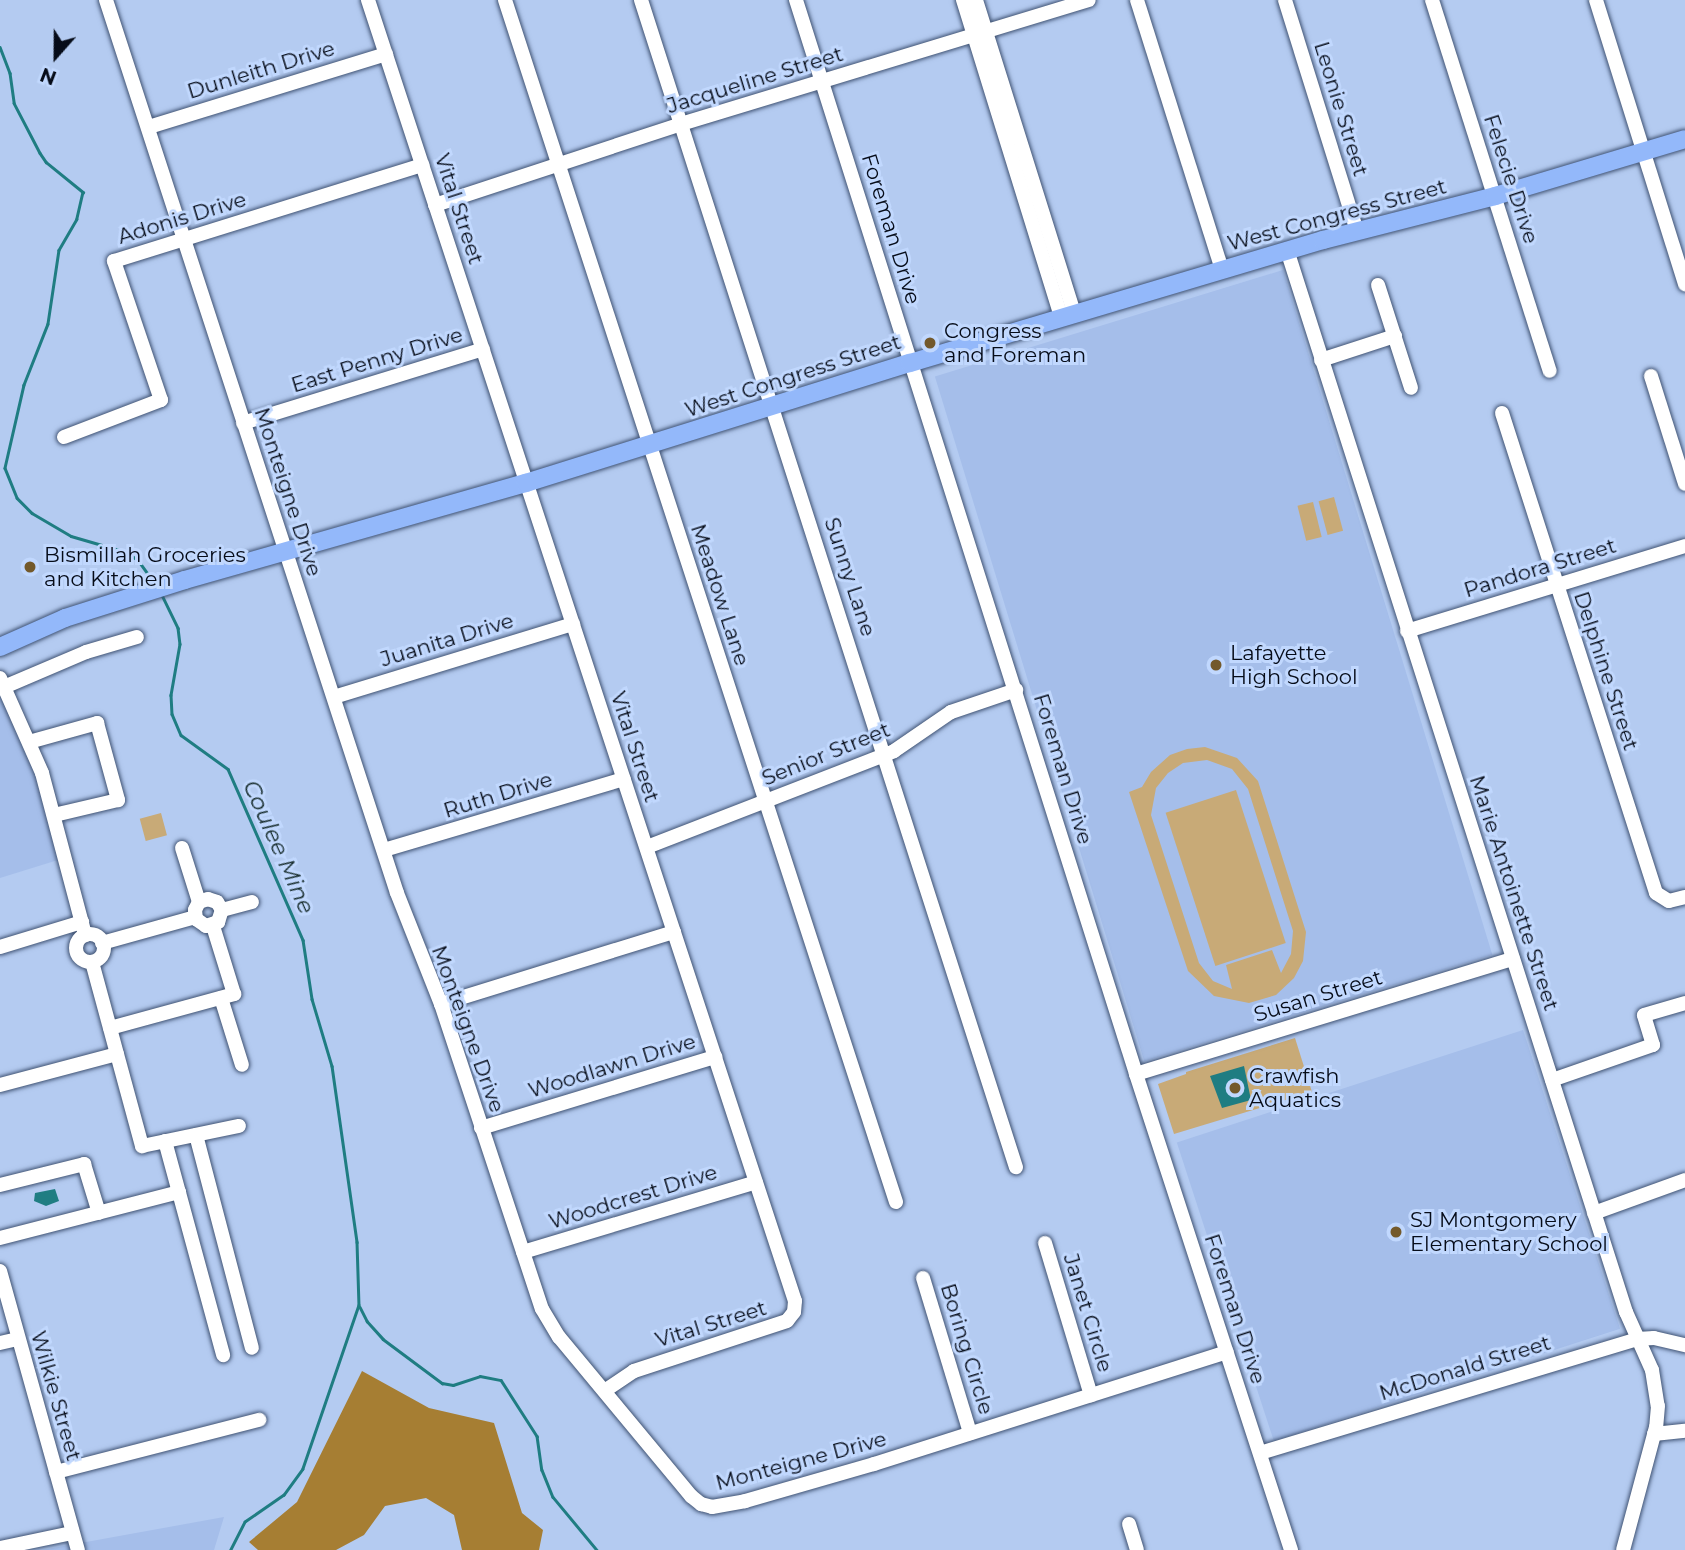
<!DOCTYPE html>
<style>
body{margin:0}
#map{position:relative;width:1685px;height:1550px;overflow:hidden;background:#b4cbf1;font-family:Montserrat,sans-serif}
div>[style]{position:absolute}
[style*='--x']{left:calc(var(--x)*1px);top:calc(var(--y)*1px);width:calc(var(--w)*1px);rotate:calc(var(--a)*1deg)}
.built>*{inset:0;background:#a5beea;transform-origin:0 0}
.green>*{inset:0;background:#c8aa77;transform-origin:0 0}
.forest>*{inset:0;background:#a67e33}
.water>*{inset:0;background:#1f7d82}
.stream>*{height:2.5px;margin:-1.25px;padding:0 1.25px;transform-origin:1.25px;border-radius:1.25px;background:#1f7d82}
.roads{filter:drop-shadow(0 0 2px #405373) drop-shadow(0 0 2px #405373)}
.minor>*{height:14px;margin:-7px;padding:0 7px;transform-origin:7px;border-radius:7px;background:#fff}
.minor>.ring{margin:-7px;padding:0;box-sizing:content-box;background:none;border:14px solid #fff;border-radius:50%}
.major>*{height:18px;margin:-9px;padding:0 9px;transform-origin:9px;border-radius:9px;background:#93b8fa}
.dots>*{width:19px;height:19px;translate:-50% -50%;box-sizing:border-box;border:4px solid #c1d8fe;border-radius:50%}
span{translate:-50% -50%;white-space:nowrap;text-align:center;line-height:1.15;-webkit-text-stroke:6px #c1d8fe;paint-order:stroke}
.street-label{font-size:21px;color:#060c19}
.poi-label{font-size:21px;color:#060c19}
.left{translate:0 -50%;text-align:left}
.water-label{font-size:23px;color:#192e2f;font-style:italic}
.north{position:absolute;left:21px;top:21px;width:70px;height:70px;-webkit-text-stroke:5px #c1d8fe;paint-order:stroke;rotate:201deg;font-size:19px;font-weight:700;line-height:28px;text-align:center;color:#060c19}
.north::after{content:'';display:block;margin:auto;width:24px;height:32px;background:#060c19;clip-path:polygon(50% 0,100% 100%,50% 72%,0 100%)}
</style>
<div id="map">
<div class="built">
<i style="left:1283px;top:270px;width:716px;height:364px;rotate:73deg"></i>
<i style="clip-path:polygon(0 692px,33px 766px,58px 860px,0 878px)"></i>
<i style="left:1523px;top:1030px;width:314px;height:364px;rotate:72deg"></i>
<i style="clip-path:polygon(224px 1517px,214px 1550px,42px 1550px)"></i>
</div>
<div class="green">
<i style="left:1334px;top:497px;width:35px;height:16px;rotate:75deg"></i>
<i style="left:1313px;top:502px;width:36px;height:16px;rotate:76deg"></i>
<i style="clip-path:polygon(evenodd,1205px 747px,1237px 758px,1258px 781px,1306px 932px,1303px 961px,1294px 978px,1276px 995px,1249px 1003px,1214px 996px,1188px 971px,1129px 792px,1142px 787px,1151px 772px,1170px 755px,1187px 749px,1205px 747px,1207px 760px,1232px 769px,1248px 789px,1293px 931px,1291px 954px,1281px 973px,1272px 950px,1226px 965px,1232px 989px,1213px 981px,1199px 963px,1151px 815px,1156px 788px,1168px 773px,1183px 763px,1207px 760px)"></i>
<i style="left:1236px;top:790px;width:161px;height:74px;rotate:72deg"></i>
<i style="left:161px;top:813px;width:23px;height:22px;rotate:75deg"></i>
<i style="clip-path:polygon(1295px 1038px,1312px 1092px,1174px 1134px,1158px 1084px,1186px 1074px,1186px 1072px)"></i>
</div>
<div class="forest">
<i style="clip-path:polygon(362px 1371px,429px 1408px,494px 1423px,522px 1513px,543px 1530px,539px 1550px,462px 1550px,454px 1515px,426px 1498px,385px 1506px,364px 1535px,336px 1550px,258px 1550px,249px 1542px,297px 1502px)"></i>
</div>
<div class="water">
<i style="clip-path:polygon(1244px 1066px,1251px 1100px,1222px 1108px,1210px 1076px)"></i>
<i style="clip-path:polygon(55px 1189px,59px 1201px,46px 1206px,34px 1201px,35px 1193px)"></i>
</div>
<div class="stream">
<i style="--x:0;--y:47;--w:28;--a:69"></i>
<i style="--x:10;--y:73;--w:30;--a:82"></i>
<i style="--x:14;--y:103;--w:56;--a:62.5"></i>
<i style="--x:40;--y:153;--w:11;--a:56"></i>
<i style="--x:46;--y:162;--w:48;--a:39"></i>
<i style="--x:83;--y:192;--w:28;--a:103"></i>
<i style="--x:77;--y:219;--w:36;--a:120"></i>
<i style="--x:59;--y:250;--w:75;--a:98.5"></i>
<i style="--x:48;--y:324;--w:66;--a:111.5"></i>
<i style="--x:24;--y:385;--w:85;--a:102.9"></i>
<i style="--x:5;--y:468;--w:32;--a:68"></i>
<i style="--x:17;--y:498;--w:21;--a:45"></i>
<i style="--x:32;--y:513;--w:45;--a:30.5"></i>
<i style="--x:71;--y:536;--w:57;--a:16.2"></i>
<i style="--x:126;--y:552;--w:14;--a:34"></i>
<i style="--x:138;--y:560;--w:29;--a:54"></i>
<i style="--x:162;--y:595;--w:37;--a:64"></i>
<i style="--x:178;--y:628;--w:16;--a:83"></i>
<i style="--x:180;--y:644;--w:52;--a:100"></i>
<i style="--x:171;--y:695;--w:19;--a:87"></i>
<i style="--x:172;--y:714;--w:23;--a:67"></i>
<i style="--x:181;--y:735;--w:58;--a:35.9"></i>
<i style="--x:228;--y:769;--w:187;--a:66.3"></i>
<i style="--x:303;--y:940;--w:60;--a:81.3"></i>
<i style="--x:312;--y:999;--w:70;--a:73.4"></i>
<i style="--x:332;--y:1066;--w:178;--a:81.9"></i>
<i style="--x:357;--y:1242;--w:63;--a:88.2"></i>
<i style="--x:359;--y:1305;--w:173;--a:108.9"></i>
<i style="--x:303;--y:1469;--w:32;--a:126"></i>
<i style="--x:284;--y:1495;--w:47;--a:145.3"></i>
<i style="--x:245;--y:1522;--w:31;--a:117"></i>
<i style="--x:360;--y:1307;--w:16;--a:63"></i>
<i style="--x:367;--y:1321;--w:24;--a:48"></i>
<i style="--x:383;--y:1339;--w:74;--a:36.7"></i>
<i style="--x:442;--y:1383;--w:11;--a:10"></i>
<i style="--x:453;--y:1385;--w:28;--a:-18"></i>
<i style="--x:480;--y:1376;--w:21;--a:11"></i>
<i style="--x:501;--y:1380;--w:67;--a:57.3"></i>
<i style="--x:537;--y:1436;--w:34;--a:82"></i>
<i style="--x:542;--y:1470;--w:29;--a:68"></i>
<i style="--x:553;--y:1497;--w:69;--a:50.3"></i>
</div>
<div class="roads">
<div class="minor">
<i style="--x:106;--y:0;--w:939;--a:71.95"></i>
<i style="--x:397;--y:893;--w:119;--a:68.4"></i>
<i style="--x:441;--y:1004;--w:321;--a:71.7"></i>
<i style="--x:542;--y:1309;--w:33;--a:59"></i>
<i style="--x:559;--y:1337;--w:207;--a:50.3"></i>
<i style="--x:691;--y:1496;--w:13;--a:39"></i>
<i style="--x:701;--y:1504;--w:11;--a:15"></i>
<i style="--x:712;--y:1507;--w:34;--a:-10"></i>
<i style="--x:745;--y:1501;--w:134;--a:-16"></i>
<i style="--x:874;--y:1464;--w:370;--a:-17.6"></i>
<i style="--x:368;--y:0;--w:1369;--a:71.83"></i>
<i style="--x:795;--y:1301;--w:11;--a:95"></i>
<i style="--x:794;--y:1312;--w:11;--a:128"></i>
<i style="--x:787;--y:1321;--w:161;--a:161.9"></i>
<i style="--x:634;--y:1371;--w:34;--a:146"></i>
<i style="--x:505;--y:0;--w:1264;--a:71.98"></i>
<i style="--x:641;--y:0;--w:1226;--a:72.19"></i>
<i style="--x:796;--y:0;--w:1127;--a:72.43"></i>
<i style="--x:1136;--y:1074;--w:501;--a:71.96"></i>
<i style="--x:963;--y:0;--w:332;--a:72.8"></i>
<i style="--x:976;--y:0;--w:328;--a:72.6"></i>
<i style="--x:1137;--y:0;--w:283;--a:72.5"></i>
<i style="--x:1285;--y:0;--w:242;--a:72.7"></i>
<i style="--x:1432;--y:0;--w:389;--a:72.4"></i>
<i style="--x:1596;--y:0;--w:298;--a:72.6"></i>
<i style="--x:149;--y:127;--w:248;--a:-17.1"></i>
<i style="--x:435;--y:205;--w:259;--a:-18.2"></i>
<i style="--x:681;--y:124;--w:426;--a:-16.9"></i>
<i style="--x:1287;--y:250;--w:1115;--a:72.3"></i>
<i style="--x:1626;--y:1312;--w:64;--a:65.9"></i>
<i style="--x:1652;--y:1370;--w:36;--a:81"></i>
<i style="--x:1658;--y:1406;--w:21;--a:95"></i>
<i style="--x:1656;--y:1427;--w:127;--a:105"></i>
<i style="--x:1378;--y:285;--w:108;--a:72.2"></i>
<i style="--x:1321;--y:360;--w:78;--a:-18"></i>
<i style="--x:1651;--y:376;--w:113;--a:72.5"></i>
<i style="--x:1502;--y:413;--w:504;--a:72.21"></i>
<i style="--x:1656;--y:893;--w:15;--a:32"></i>
<i style="--x:1669;--y:901;--w:16;--a:-14"></i>
<i style="--x:243;--y:423;--w:251;--a:-17.1"></i>
<i style="--x:64;--y:437;--w:104;--a:-20.9"></i>
<i style="--x:161;--y:400;--w:147;--a:-108.7"></i>
<i style="--x:114;--y:261;--w:323;--a:-17.3"></i>
<i style="--x:1407;--y:631;--w:291;--a:-17"></i>
<i style="--x:0;--y:678;--w:104;--a:66.1"></i>
<i style="--x:42;--y:773;--w:168;--a:75.1"></i>
<i style="--x:4;--y:687;--w:89;--a:-23.1"></i>
<i style="--x:86;--y:652;--w:53;--a:-16.4"></i>
<i style="--x:334;--y:697;--w:250;--a:-17"></i>
<i style="--x:29;--y:742;--w:71;--a:-15.6"></i>
<i style="--x:97;--y:723;--w:80;--a:74.7"></i>
<i style="--x:118;--y:800;--w:66;--a:166.8"></i>
<i style="--x:647;--y:847;--w:265;--a:-21.2"></i>
<i style="--x:894;--y:751;--w:69;--a:-34.4"></i>
<i style="--x:951;--y:712;--w:69;--a:-18.7"></i>
<i style="--x:182;--y:848;--w:57;--a:72.5"></i>
<i style="--x:199;--y:902;--w:9;--a:117"></i>
<i style="--x:195;--y:910;--w:9;--a:84"></i>
<i style="--x:196;--y:919;--w:12;--a:35"></i>
<i style="--x:206;--y:926;--w:13;--a:-18"></i>
<i style="--x:218;--y:922;--w:13;--a:-72"></i>
<i style="--x:222;--y:910;--w:9;--a:-122"></i>
<i style="--x:217;--y:902;--w:9;--a:-162"></i>
<i style="--x:208;--y:899;--w:9;--a:162"></i>
<i style="--x:384;--y:850;--w:250;--a:-16.5"></i>
<i style="--x:222;--y:910;--w:31;--a:-15"></i>
<i class="ring" style="left:76px;top:934px;width:14px;height:14px"></i>
<i style="--x:102;--y:943;--w:97;--a:-15.6"></i>
<i style="--x:0;--y:947;--w:86;--a:-17"></i>
<i style="--x:92;--y:962;--w:191;--a:74.8"></i>
<i style="--x:142;--y:1146;--w:99;--a:-11.7"></i>
<i style="--x:221;--y:998;--w:70;--a:72.6"></i>
<i style="--x:441;--y:1004;--w:244;--a:-17.2"></i>
<i style="--x:110;--y:1028;--w:129;--a:-15.3"></i>
<i style="--x:234;--y:994;--w:71;--a:-107.2"></i>
<i style="--x:1136;--y:1074;--w:394;--a:-17"></i>
<i style="--x:1552;--y:1080;--w:107;--a:-19.1"></i>
<i style="--x:1653;--y:1045;--w:31;--a:-107"></i>
<i style="--x:1644;--y:1015;--w:43;--a:-16.3"></i>
<i style="--x:0;--y:1085;--w:121;--a:-14.8"></i>
<i style="--x:481;--y:1128;--w:245;--a:-16.9"></i>
<i style="--x:196;--y:1135;--w:220;--a:75.3"></i>
<i style="--x:165;--y:1141;--w:222;--a:74.8"></i>
<i style="--x:0;--y:1185;--w:87;--a:-14"></i>
<i style="--x:84;--y:1164;--w:51;--a:73"></i>
<i style="--x:1594;--y:1213;--w:97;--a:-19.9"></i>
<i style="--x:0;--y:1238;--w:185;--a:-14.4"></i>
<i style="--x:1045;--y:1243;--w:159;--a:73.2"></i>
<i style="--x:523;--y:1252;--w:243;--a:-16.7"></i>
<i style="--x:0;--y:1271;--w:290;--a:74.4"></i>
<i style="--x:923;--y:1278;--w:162;--a:73.1"></i>
<i style="--x:0;--y:1343;--w:18;--a:-13"></i>
<i style="--x:1654;--y:1434;--w:31;--a:-6"></i>
<i style="--x:1260;--y:1453;--w:394;--a:-16.8"></i>
<i style="--x:1637;--y:1339;--w:17;--a:-3"></i>
<i style="--x:1654;--y:1338;--w:32;--a:13"></i>
<i style="--x:56;--y:1472;--w:210;--a:-14.4"></i>
<i style="--x:1129;--y:1524;--w:27;--a:73"></i>
<i style="--x:0;--y:1548;--w:74;--a:-11.8"></i>
</div>
<div class="major">
<i style="--x:0;--y:647;--w:71;--a:-24"></i>
<i style="--x:65;--y:618;--w:126;--a:-17.6"></i>
<i style="--x:185;--y:580;--w:355;--a:-15.9"></i>
<i style="--x:526;--y:483;--w:402;--a:-17.4"></i>
<i style="--x:910;--y:363;--w:431;--a:-16.6"></i>
<i style="--x:1323;--y:240;--w:178;--a:-14.3"></i>
<i style="--x:1495;--y:196;--w:198;--a:-16.7"></i>
</div>
</div>
<div class="dots">
<i style="left:930px;top:343px;background:#73592b"></i>
<i style="left:30px;top:567px;background:#73592b"></i>
<i style="left:1216px;top:665px;background:#73592b"></i>
<i style="left:1235px;top:1088px;background:#73592b"></i>
<i style="left:1396px;top:1232px;background:#73592b"></i>
</div>
<div class="street-label">
<span style="left:261px;top:70px;rotate:-17deg">Dunleith Drive</span>
<span style="left:755px;top:80px;rotate:-17deg">Jacqueline Street</span>
<span style="left:1341px;top:109px;rotate:73deg">Leonie Street</span>
<span style="left:1511px;top:179px;rotate:72deg">Felecie Drive</span>
<span style="left:459px;top:209px;rotate:72deg">Vital Street</span>
<span style="left:1337px;top:215px;rotate:-15deg">West Congress Street</span>
<span style="left:182px;top:218px;rotate:-17deg">Adonis Drive</span>
<span style="left:891px;top:229px;rotate:73deg">Foreman Drive</span>
<span style="left:377px;top:360px;rotate:-17deg">East Penny Drive</span>
<span style="left:793px;top:376px;rotate:-18deg">West Congress Street</span>
<span style="left:288px;top:492px;rotate:72deg">Monteigne Drive</span>
<span style="left:1540px;top:568px;rotate:-17deg">Pandora Street</span>
<span style="left:850px;top:577px;rotate:72deg">Sunny Lane</span>
<span style="left:720px;top:595px;rotate:72deg">Meadow Lane</span>
<span style="left:447px;top:640px;rotate:-17deg">Juanita Drive</span>
<span style="left:1606px;top:671px;rotate:72deg">Delphine Street</span>
<span style="left:635px;top:747px;rotate:72deg">Vital Street</span>
<span style="left:826px;top:754px;rotate:-22deg">Senior Street</span>
<span style="left:1063px;top:769px;rotate:73deg">Foreman Drive</span>
<span style="left:498px;top:795px;rotate:-17deg">Ruth Drive</span>
<span style="left:1514px;top:893px;rotate:72deg">Marie Antoinette Street</span>
<span style="left:1318px;top:996px;rotate:-17deg">Susan Street</span>
<span style="left:468px;top:1029px;rotate:70deg">Monteigne Drive</span>
<span style="left:612px;top:1066px;rotate:-17deg">Woodlawn Drive</span>
<span style="left:633px;top:1197px;rotate:-17deg">Woodcrest Drive</span>
<span style="left:1235px;top:1309px;rotate:72deg">Foreman Drive</span>
<span style="left:1088px;top:1313px;rotate:73deg">Janet Circle</span>
<span style="left:711px;top:1324px;rotate:-17deg">Vital Street</span>
<span style="left:967px;top:1349px;rotate:73deg">Boring Circle</span>
<span style="left:1465px;top:1368px;rotate:-17deg">McDonald Street</span>
<span style="left:56px;top:1396px;rotate:74deg">Wilkie Street</span>
<span style="left:801px;top:1461px;rotate:-15deg">Monteigne Drive</span>
</div>
<div class="poi-label">
<span class="left" style="left:944px;top:343px">Congress<br>and Foreman</span>
<span class="left" style="left:44px;top:567px">Bismillah Groceries<br>and Kitchen</span>
<span class="left" style="left:1230px;top:665px">Lafayette<br>High School</span>
<span class="left" style="left:1249px;top:1088px">Crawfish<br>Aquatics</span>
<span class="left" style="left:1410px;top:1232px">SJ Montgomery<br>Elementary School</span>
</div>
<div class="water-label">
<span style="left:279px;top:847px;rotate:66deg">Coulee Mine</span>
</div>
<div class="north">N</div>
</div>
